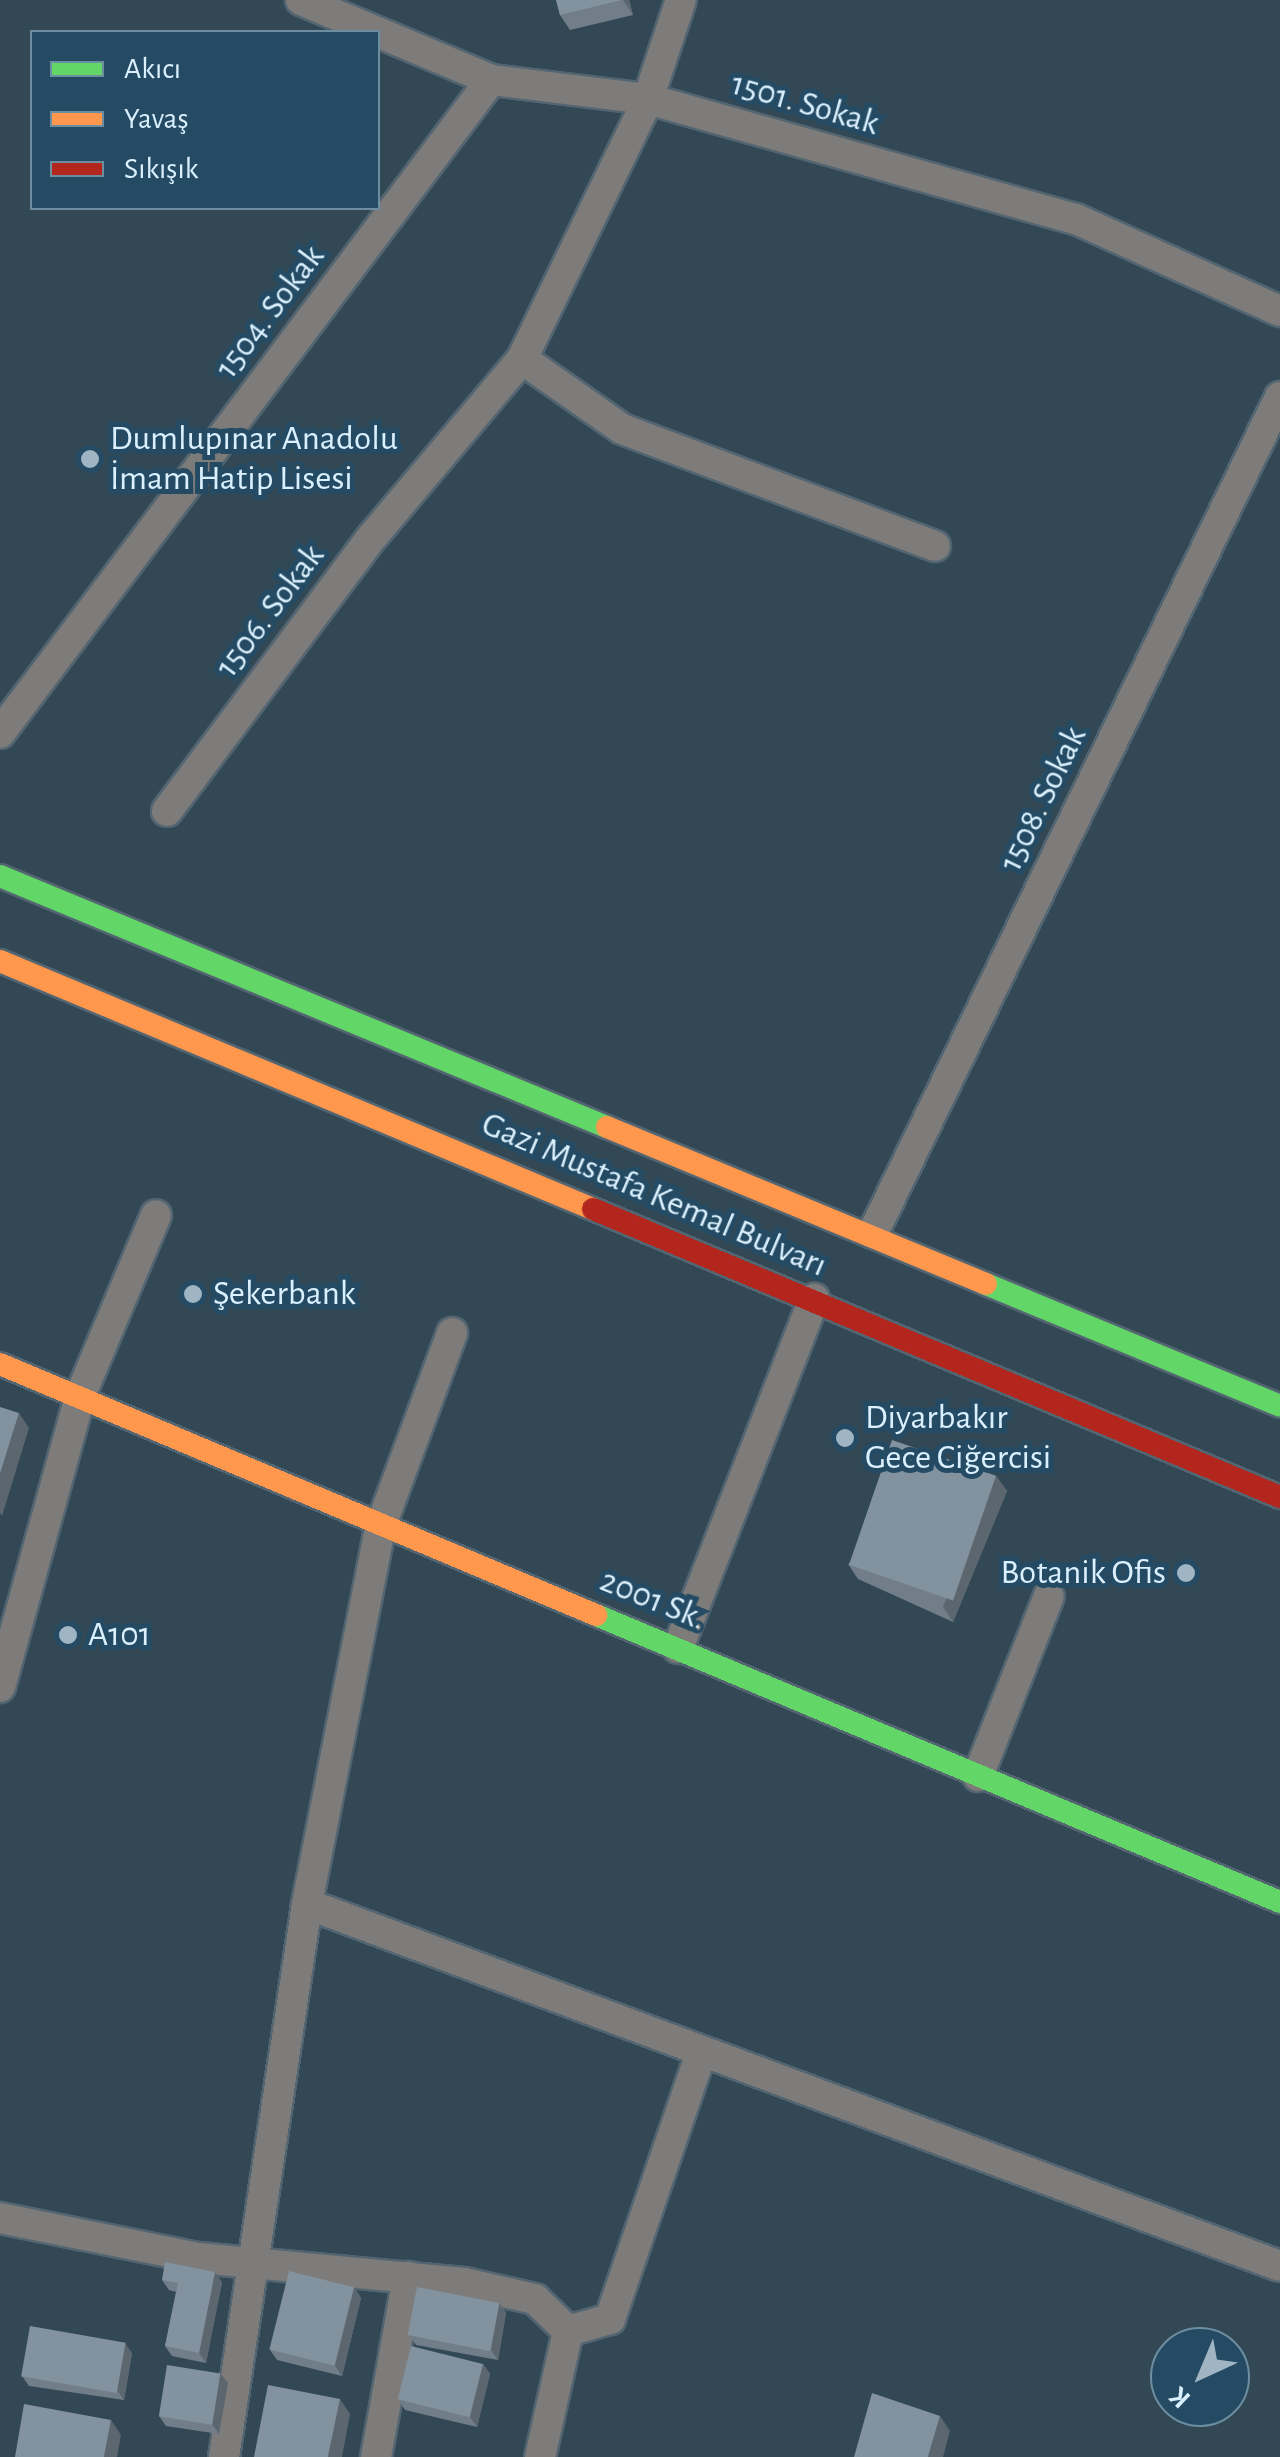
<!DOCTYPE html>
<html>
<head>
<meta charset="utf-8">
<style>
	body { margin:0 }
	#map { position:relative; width:1280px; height:2457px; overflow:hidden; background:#324855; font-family:"Alegreya Sans",sans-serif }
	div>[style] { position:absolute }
	.roads { filter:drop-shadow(2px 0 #536571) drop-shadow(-2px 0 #536571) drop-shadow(0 2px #536571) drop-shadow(0 -2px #536571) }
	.street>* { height:30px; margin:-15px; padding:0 15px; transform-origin:15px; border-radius:15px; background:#7e7c7a }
	.fast>* { height:22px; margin:-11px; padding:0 11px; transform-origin:11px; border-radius:11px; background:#63d668 }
	.slow>* { height:22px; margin:-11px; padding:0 11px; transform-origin:11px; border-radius:11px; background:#ff974d }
	.jam>* { height:22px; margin:-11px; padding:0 11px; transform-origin:11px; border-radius:11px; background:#b3261e }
	.wall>* { inset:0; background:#717e89 }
	.shaded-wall>* { inset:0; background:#5c666f }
	.building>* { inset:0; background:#83929f; transform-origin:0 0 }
	.dots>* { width:28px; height:28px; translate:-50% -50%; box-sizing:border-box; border:5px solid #244b63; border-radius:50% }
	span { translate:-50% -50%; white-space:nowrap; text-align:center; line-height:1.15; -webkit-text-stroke:10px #244b63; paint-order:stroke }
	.street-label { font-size:35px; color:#daf0fe }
	.poi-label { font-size:35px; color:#daf0fe }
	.left { translate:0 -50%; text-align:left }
	.right { translate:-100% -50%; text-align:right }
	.legend { position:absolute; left:30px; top:30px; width:350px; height:180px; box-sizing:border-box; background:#244b63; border:2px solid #6d8da1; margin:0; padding:12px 18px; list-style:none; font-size:30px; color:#daf0fe }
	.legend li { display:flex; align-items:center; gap:20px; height:50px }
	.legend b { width:50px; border:2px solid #6d8da1 }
	.north { position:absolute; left:1150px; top:2327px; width:100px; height:100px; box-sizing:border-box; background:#244b63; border:2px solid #6d8da1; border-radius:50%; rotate:224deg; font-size:28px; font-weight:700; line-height:40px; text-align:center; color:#daf0fe }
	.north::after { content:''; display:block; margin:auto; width:35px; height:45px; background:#9fb5c3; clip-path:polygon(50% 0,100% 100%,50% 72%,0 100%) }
</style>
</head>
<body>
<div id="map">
	<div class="roads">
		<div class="street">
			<div style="left:301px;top:0;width:206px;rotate:22.8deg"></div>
			<div style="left:491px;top:80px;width:158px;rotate:6.9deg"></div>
			<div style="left:648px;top:99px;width:445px;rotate:15.7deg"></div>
			<div style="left:1076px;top:219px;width:224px;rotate:24.3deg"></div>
			<div style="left:522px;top:359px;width:122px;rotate:35deg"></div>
			<div style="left:622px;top:429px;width:334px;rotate:20.5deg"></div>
			<div style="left:0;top:733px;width:817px;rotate:-53.06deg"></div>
			<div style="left:167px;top:811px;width:344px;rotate:-53.2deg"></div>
			<div style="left:373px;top:536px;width:231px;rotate:-49.9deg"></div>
			<div style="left:522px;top:359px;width:289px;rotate:-64.1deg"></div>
			<div style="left:648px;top:99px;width:104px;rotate:-71.6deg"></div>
			<div style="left:873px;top:1233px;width:930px;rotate:-64.04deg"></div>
			<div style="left:678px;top:1648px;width:375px;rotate:-68.7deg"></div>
			<div style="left:0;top:1687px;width:302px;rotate:-74.6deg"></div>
			<div style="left:80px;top:1396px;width:196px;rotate:-67.2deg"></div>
			<div style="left:978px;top:1776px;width:193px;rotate:-68.5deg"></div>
			<div style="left:307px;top:1904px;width:1038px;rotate:20.41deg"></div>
			<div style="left:0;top:2218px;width:203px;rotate:11.4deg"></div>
			<div style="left:199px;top:2258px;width:266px;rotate:5.4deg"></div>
			<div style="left:464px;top:2283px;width:73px;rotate:12.7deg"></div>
			<div style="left:535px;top:2299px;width:46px;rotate:44.1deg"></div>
			<div style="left:568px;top:2331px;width:129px;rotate:102.5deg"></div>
			<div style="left:568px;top:2331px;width:44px;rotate:-15.9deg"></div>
			<div style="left:610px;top:2319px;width:283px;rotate:-71.1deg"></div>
			<div style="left:224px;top:2457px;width:559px;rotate:-81.46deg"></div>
			<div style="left:307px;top:1904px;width:383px;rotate:-79deg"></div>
			<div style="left:380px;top:1528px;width:208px;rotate:-69.7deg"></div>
			<div style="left:376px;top:2457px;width:183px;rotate:-79.9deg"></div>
		</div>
		<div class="fast">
			<div style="left:0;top:876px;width:657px;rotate:22.47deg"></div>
			<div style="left:986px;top:1284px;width:318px;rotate:22.5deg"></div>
			<div style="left:596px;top:1615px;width:742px;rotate:22.76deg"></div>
		</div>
		<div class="slow">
			<div style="left:0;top:961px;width:643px;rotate:22.7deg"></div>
			<div style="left:607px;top:1127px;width:410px;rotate:22.5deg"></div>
			<div style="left:0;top:1364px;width:647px;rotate:22.84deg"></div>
		</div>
		<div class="jam">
			<div style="left:593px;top:1209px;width:745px;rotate:22.74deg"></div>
		</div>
	</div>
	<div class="wall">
		<div style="clip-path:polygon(556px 0,629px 0,633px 15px,570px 30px,560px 15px)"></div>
		<div style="clip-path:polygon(996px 1476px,1007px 1491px,953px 1622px,858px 1579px,848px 1564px)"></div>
		<div style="clip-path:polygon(162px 2280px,222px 2282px,206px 2363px,172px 2356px,165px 2346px,176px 2292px,169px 2290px)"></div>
		<div style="clip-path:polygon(354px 2287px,361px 2298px,342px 2376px,277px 2360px,270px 2350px)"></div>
		<div style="clip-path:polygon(499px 2303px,506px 2313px,498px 2360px,416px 2345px,409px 2335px)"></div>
		<div style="clip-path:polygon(132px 2353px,124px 2400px,29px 2386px,22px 2376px)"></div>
		<div style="clip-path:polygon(483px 2364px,490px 2374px,477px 2427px,405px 2410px,398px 2399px)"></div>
		<div style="clip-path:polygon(228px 2383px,219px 2434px,166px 2426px,159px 2416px)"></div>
	</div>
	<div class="shaded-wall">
		<div style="clip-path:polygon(623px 0,629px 0,633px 15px)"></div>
		<div style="clip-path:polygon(19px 1413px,29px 1428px,2px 1516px,0 1513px,0 1474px)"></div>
		<div style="clip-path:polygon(996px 1476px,1007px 1491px,953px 1622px,943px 1607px)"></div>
		<div style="clip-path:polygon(215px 2272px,222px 2282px,206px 2363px,199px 2353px)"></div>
		<div style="clip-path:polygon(354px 2287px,361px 2298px,342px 2376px,335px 2366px)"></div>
		<div style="clip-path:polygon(499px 2303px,506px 2313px,498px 2360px,491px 2350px)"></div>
		<div style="clip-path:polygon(125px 2343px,132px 2353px,124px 2400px,117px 2390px)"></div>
		<div style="clip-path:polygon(483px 2364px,490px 2374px,477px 2427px,470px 2417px)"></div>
		<div style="clip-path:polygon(220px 2373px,228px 2383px,219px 2434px,212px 2424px)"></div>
		<div style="clip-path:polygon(340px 2399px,350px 2414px,342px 2457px,328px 2457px)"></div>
		<div style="clip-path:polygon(940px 2416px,950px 2431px,943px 2457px,928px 2457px)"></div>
		<div style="clip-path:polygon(111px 2420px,121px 2435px,117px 2457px,104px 2457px)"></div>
	</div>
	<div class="building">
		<div style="clip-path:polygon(556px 0,622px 0,560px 15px)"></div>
		<div style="clip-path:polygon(0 1407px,19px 1413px,0 1474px)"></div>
		<div style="left:892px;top:1440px;width:110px;height:132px;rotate:19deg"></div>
		<div style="clip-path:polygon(165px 2262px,215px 2272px,199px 2353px,165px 2346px,178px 2283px,162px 2280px)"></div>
		<div style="left:289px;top:2271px;width:67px;height:81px;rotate:14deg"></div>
		<div style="left:417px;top:2287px;width:84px;height:49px;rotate:11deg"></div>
		<div style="left:30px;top:2326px;width:97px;height:51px;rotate:10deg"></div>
		<div style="left:411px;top:2346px;width:74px;height:55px;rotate:14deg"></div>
		<div style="left:167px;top:2365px;width:54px;height:52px;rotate:9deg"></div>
		<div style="clip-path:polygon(268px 2385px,340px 2399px,328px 2457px,254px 2457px)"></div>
		<div style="clip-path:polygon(872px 2393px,940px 2416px,928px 2457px,854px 2457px)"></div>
		<div style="clip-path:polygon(24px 2404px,111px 2420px,104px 2457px,15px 2457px)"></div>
	</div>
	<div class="dots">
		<div style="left:90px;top:459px;background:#9fb5c3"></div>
		<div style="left:193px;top:1294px;background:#9fb5c3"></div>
		<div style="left:845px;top:1438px;background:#9fb5c3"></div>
		<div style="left:1186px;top:1573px;background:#9fb5c3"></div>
		<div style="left:68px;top:1635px;background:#9fb5c3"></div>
	</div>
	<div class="street-label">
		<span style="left:805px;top:104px;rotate:16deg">1501. Sokak</span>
		<span style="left:270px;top:312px;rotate:-53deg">1504. Sokak</span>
		<span style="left:270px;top:611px;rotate:-53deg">1506. Sokak</span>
		<span style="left:1043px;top:799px;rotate:-64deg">1508. Sokak</span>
		<span style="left:654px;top:1195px;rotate:23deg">Gazi Mustafa Kemal Bulvarı</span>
		<span style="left:653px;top:1600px;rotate:22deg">2001 Sk.</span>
	</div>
	<div class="poi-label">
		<span class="left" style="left:110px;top:459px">Dumlupınar Anadolu<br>İmam Hatip Lisesi</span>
		<span class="left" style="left:213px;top:1294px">Şekerbank</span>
		<span class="left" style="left:865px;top:1438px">Diyarbakır<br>Gece Ciğercisi</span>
		<span class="right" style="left:1166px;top:1573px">Botanik Ofis</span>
		<span class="left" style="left:88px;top:1635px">A101</span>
	</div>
	<ul class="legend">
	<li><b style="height:12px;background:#63d668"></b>Akıcı</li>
	<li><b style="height:12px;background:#ff974d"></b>Yavaş</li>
	<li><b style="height:12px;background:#b3261e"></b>Sıkışık</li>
	</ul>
	<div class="north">K</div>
</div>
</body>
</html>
